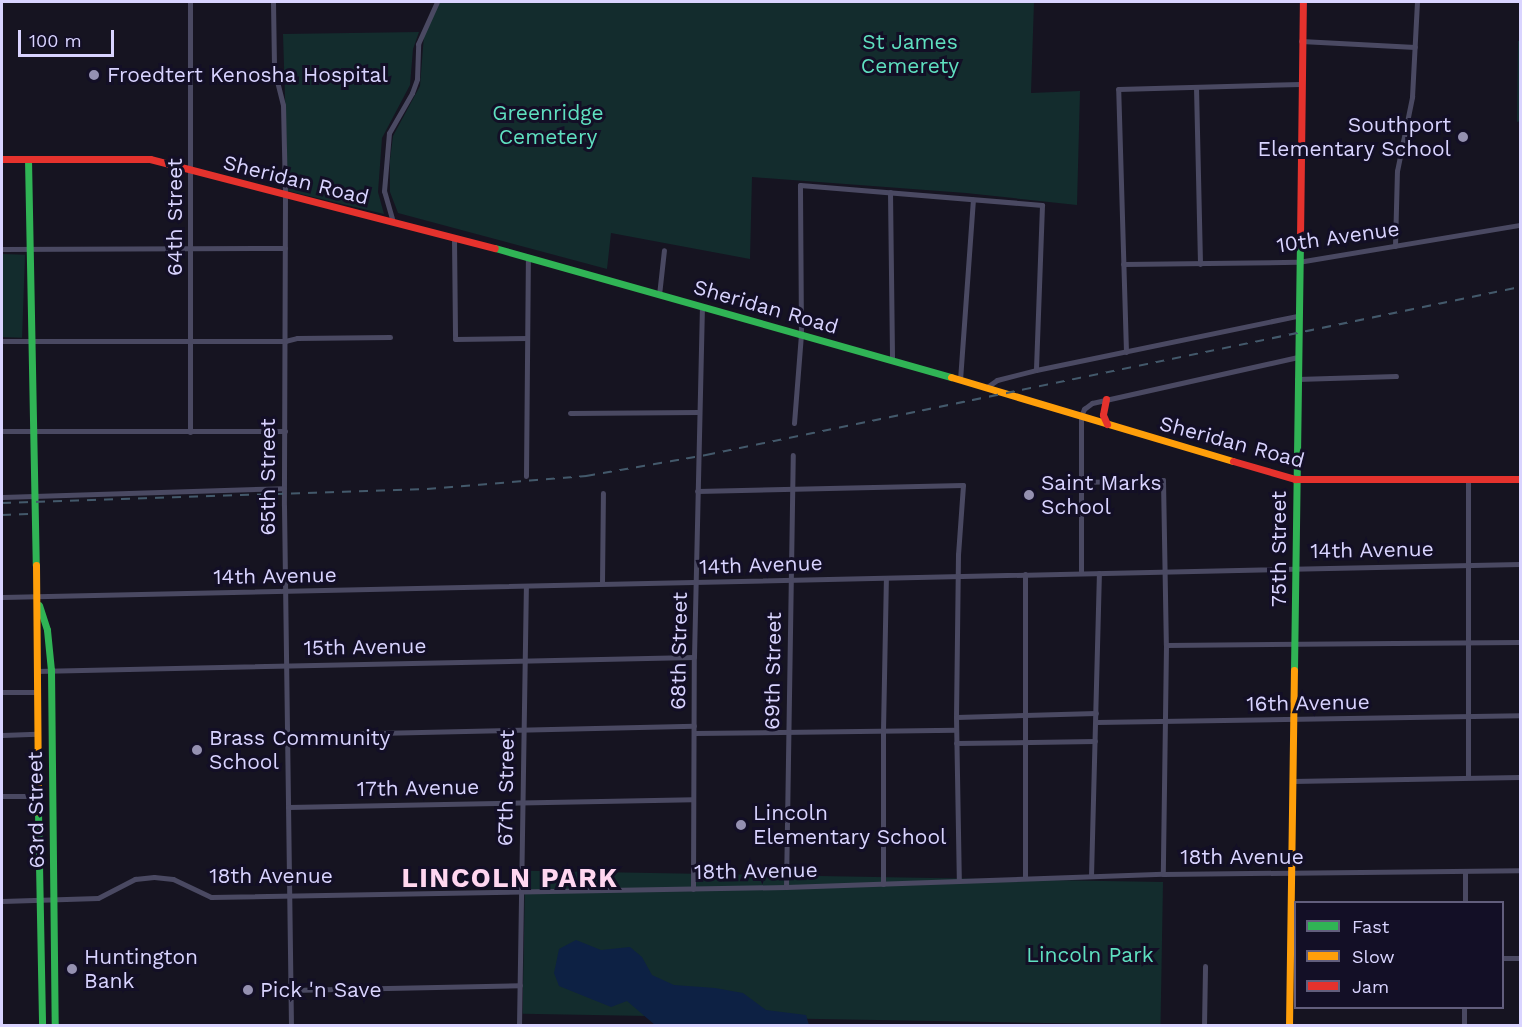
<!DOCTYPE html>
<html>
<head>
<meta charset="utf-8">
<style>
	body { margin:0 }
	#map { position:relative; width:1522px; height:1027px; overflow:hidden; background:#161421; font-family:"Work Sans",sans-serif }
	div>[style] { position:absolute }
	.green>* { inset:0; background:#132c2d; transform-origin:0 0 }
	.water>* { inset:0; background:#0d2144 }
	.street>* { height:5px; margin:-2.5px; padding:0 2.5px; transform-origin:2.5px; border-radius:2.5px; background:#4a4962 }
	.fast>* { height:7px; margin:-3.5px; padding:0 3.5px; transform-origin:3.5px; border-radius:3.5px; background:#30b455 }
	.slow>* { height:7px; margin:-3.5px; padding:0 3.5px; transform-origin:3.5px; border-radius:3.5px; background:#ff9f0a }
	.jam>* { height:7px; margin:-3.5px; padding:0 3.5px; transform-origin:3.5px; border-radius:3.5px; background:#e5322d }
	.rail>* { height:2px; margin-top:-1px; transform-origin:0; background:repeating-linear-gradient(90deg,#43596b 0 9px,transparent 0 17px) }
	.dots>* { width:16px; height:16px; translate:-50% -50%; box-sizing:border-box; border:3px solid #130f26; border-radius:50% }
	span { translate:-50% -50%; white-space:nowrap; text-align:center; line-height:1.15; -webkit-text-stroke:6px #130f26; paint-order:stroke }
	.park-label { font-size:21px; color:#5fe0c0 }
	.poi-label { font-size:21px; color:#d9d4ff }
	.left { translate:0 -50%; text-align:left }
	.right { translate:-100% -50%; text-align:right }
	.street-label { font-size:21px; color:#d9d4ff }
	.district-label { font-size:27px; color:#ffd6f0; font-weight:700; letter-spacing:1.5px }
	.frame { position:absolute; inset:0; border:3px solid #d9d4ff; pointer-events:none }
	.legend { position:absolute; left:1294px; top:901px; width:210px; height:108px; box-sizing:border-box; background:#130f26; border:2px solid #625e7d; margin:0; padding:8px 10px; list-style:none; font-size:18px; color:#d9d4ff }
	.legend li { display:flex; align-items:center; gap:12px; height:30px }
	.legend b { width:30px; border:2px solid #625e7d }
	.scale { position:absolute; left:18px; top:30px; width:96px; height:27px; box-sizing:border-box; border:3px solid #d9d4ff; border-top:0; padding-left:8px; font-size:18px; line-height:21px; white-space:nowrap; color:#d9d4ff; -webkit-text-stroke:4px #130f26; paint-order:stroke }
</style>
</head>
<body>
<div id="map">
	<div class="green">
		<div style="clip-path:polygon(440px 2px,1034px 2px,1031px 93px,1080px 91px,1077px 205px,966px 193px,752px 177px,750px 259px,611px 233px,607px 269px,398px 213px,390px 192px,390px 160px,393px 136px,420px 86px,424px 35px)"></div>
		<div style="clip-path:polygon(419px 32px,413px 49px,410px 85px,382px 138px,378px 192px,384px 214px,288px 191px,283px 34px)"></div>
		<div style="clip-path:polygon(1518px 41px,1520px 41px,1520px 121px,1517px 122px)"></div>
		<div style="left:2px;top:254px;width:23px;height:83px;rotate:2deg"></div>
		<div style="left:1163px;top:882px;width:143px;height:638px;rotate:91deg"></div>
	</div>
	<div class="water">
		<div style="clip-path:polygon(576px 940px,601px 950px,630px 947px,642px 957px,652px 975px,674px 985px,715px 988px,743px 993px,766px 1010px,806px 1015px,809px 1025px,655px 1025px,627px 1001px,611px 1007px,559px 986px,554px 973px,559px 949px)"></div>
	</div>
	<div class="street">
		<div style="left:190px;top:2px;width:430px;rotate:90deg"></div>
		<div style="left:273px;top:2px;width:67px;rotate:89.1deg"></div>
		<div style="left:274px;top:69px;width:37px;rotate:76deg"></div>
		<div style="left:283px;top:105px;width:89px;rotate:88.7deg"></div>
		<div style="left:285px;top:194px;width:312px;rotate:90.2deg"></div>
		<div style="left:284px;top:506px;width:520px;rotate:89.23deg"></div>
		<div style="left:1301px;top:41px;width:114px;rotate:3deg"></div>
		<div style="left:1196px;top:87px;width:177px;rotate:88.7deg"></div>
		<div style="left:890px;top:192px;width:168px;rotate:89.3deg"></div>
		<div style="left:393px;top:222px;width:32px;rotate:-106deg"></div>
		<div style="left:384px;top:191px;width:58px;rotate:-85.1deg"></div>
		<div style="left:389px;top:133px;width:46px;rotate:-60.1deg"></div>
		<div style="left:412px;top:93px;width:15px;rotate:-70deg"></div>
		<div style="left:417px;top:79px;width:35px;rotate:-88deg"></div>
		<div style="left:418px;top:44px;width:46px;rotate:-65.7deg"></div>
		<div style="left:454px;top:238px;width:101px;rotate:89.4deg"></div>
		<div style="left:455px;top:339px;width:72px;rotate:-0.8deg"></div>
		<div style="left:1395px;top:246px;width:75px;rotate:-88.5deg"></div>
		<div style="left:1397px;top:171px;width:76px;rotate:-78.5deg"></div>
		<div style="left:1412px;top:97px;width:95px;rotate:-87deg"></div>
		<div style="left:2px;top:249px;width:283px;rotate:-0.2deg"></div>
		<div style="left:1123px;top:264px;width:175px;rotate:-0.7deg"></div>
		<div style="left:1298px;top:262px;width:225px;rotate:-9.5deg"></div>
		<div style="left:659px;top:295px;width:45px;rotate:-83.7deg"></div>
		<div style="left:2px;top:341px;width:283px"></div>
		<div style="left:285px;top:341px;width:12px;rotate:-14deg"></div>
		<div style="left:297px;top:338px;width:93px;rotate:-0.6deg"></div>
		<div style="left:1126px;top:352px;width:263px;rotate:-91.7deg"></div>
		<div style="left:1118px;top:89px;width:182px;rotate:-1.6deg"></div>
		<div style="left:1297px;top:379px;width:99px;rotate:-1.7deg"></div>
		<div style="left:960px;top:380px;width:181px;rotate:-85.9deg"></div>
		<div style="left:987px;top:387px;width:12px;rotate:-35deg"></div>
		<div style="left:997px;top:380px;width:40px;rotate:-14.4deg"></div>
		<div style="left:1036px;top:370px;width:267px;rotate:-11.7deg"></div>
		<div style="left:570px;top:413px;width:129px;rotate:-0.4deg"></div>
		<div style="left:794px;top:423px;width:89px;rotate:-85.5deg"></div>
		<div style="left:801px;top:334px;width:149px;rotate:-90.4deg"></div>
		<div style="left:800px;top:185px;width:243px;rotate:4.7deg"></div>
		<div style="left:1042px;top:205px;width:165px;rotate:92.1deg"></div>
		<div style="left:2px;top:431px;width:283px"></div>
		<div style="left:526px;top:476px;width:219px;rotate:-89.5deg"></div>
		<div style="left:1468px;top:480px;width:297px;rotate:90deg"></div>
		<div style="left:1081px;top:482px;width:82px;rotate:-1.4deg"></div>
		<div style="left:1163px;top:480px;width:165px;rotate:89deg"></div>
		<div style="left:1166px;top:645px;width:229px;rotate:90.8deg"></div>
		<div style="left:697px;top:491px;width:266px;rotate:-1.3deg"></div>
		<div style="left:963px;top:485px;width:69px;rotate:94.1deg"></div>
		<div style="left:958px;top:554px;width:163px;rotate:90.7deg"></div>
		<div style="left:956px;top:717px;width:164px;rotate:89deg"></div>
		<div style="left:2px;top:497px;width:282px;rotate:-1.8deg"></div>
		<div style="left:1081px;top:573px;width:157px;rotate:-90deg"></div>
		<div style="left:1081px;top:416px;width:8px;rotate:-67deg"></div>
		<div style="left:1084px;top:409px;width:10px;rotate:-37deg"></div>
		<div style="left:1092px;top:403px;width:211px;rotate:-12.6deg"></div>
		<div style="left:602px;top:583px;width:90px;rotate:-89.4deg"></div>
		<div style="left:2px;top:597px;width:1518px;rotate:-1.25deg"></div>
		<div style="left:1166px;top:645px;width:354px;rotate:-0.5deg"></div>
		<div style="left:36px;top:671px;width:658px;rotate:-1.22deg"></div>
		<div style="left:2px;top:692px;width:34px"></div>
		<div style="left:956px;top:717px;width:140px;rotate:-1.6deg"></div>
		<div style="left:1096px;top:722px;width:424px;rotate:-0.9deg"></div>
		<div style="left:694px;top:733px;width:262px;rotate:-0.7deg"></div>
		<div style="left:2px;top:735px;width:35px;rotate:-2deg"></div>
		<div style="left:288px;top:735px;width:406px;rotate:-1.3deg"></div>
		<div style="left:956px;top:743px;width:139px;rotate:-0.8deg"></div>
		<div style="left:1292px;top:781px;width:228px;rotate:-1deg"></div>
		<div style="left:2px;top:796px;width:35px"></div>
		<div style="left:288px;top:807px;width:405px;rotate:-1.1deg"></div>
		<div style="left:1091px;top:876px;width:303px;rotate:-88.5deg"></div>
		<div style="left:1025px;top:877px;width:303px;rotate:-90deg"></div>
		<div style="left:883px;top:884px;width:154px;rotate:-90deg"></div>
		<div style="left:883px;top:730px;width:152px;rotate:-88.9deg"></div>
		<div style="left:786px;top:887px;width:432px;rotate:-89.1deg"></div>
		<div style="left:693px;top:889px;width:232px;rotate:-89.8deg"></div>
		<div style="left:694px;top:657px;width:351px;rotate:-88.7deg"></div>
		<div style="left:2px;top:901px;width:96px;rotate:-1.8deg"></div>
		<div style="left:98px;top:898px;width:42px;rotate:-27.2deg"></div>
		<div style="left:135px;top:879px;width:19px;rotate:-6deg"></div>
		<div style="left:154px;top:877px;width:19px;rotate:6deg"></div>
		<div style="left:173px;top:879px;width:42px;rotate:25.3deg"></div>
		<div style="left:211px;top:897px;width:575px;rotate:-1deg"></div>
		<div style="left:786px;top:887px;width:377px;rotate:-2deg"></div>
		<div style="left:1163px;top:874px;width:357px;rotate:-0.6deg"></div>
		<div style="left:1465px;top:902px;width:31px;rotate:-90deg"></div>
		<div style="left:1502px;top:958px;width:18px"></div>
		<div style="left:290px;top:990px;width:230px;rotate:-1.2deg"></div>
		<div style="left:519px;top:1026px;width:439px;rotate:-89.1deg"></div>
		<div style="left:1204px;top:1026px;width:60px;rotate:-89deg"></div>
		<div style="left:1464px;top:1026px;width:18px;rotate:-90deg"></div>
	</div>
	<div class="fast">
		<div style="left:28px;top:159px;width:406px;rotate:88.9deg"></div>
		<div style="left:495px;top:248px;width:474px;rotate:15.8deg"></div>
		<div style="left:39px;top:605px;width:26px;rotate:72deg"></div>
		<div style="left:47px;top:630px;width:40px;rotate:84.3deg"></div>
		<div style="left:51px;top:670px;width:356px;rotate:89.4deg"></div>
		<div style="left:1294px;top:670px;width:431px;rotate:-89.2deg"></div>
		<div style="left:38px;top:812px;width:214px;rotate:88.9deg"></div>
	</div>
	<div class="slow">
		<div style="left:951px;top:377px;width:294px;rotate:16.6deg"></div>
		<div style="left:36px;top:565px;width:247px;rotate:89.5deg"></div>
		<div style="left:1289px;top:1026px;width:356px;rotate:-89.2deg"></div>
	</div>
	<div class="jam">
		<div style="left:2px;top:159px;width:148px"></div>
		<div style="left:150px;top:159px;width:356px;rotate:14.5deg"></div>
		<div style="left:1300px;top:239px;width:237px;rotate:-89.3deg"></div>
		<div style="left:1106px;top:399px;width:16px;rotate:101deg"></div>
		<div style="left:1103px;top:415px;width:10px;rotate:66deg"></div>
		<div style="left:1233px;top:461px;width:65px;rotate:16.2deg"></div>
		<div style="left:1295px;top:479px;width:225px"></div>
	</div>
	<div class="rail">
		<div style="left:2px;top:503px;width:425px;rotate:-1.9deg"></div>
		<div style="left:427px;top:489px;width:160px;rotate:-4.7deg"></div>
		<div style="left:586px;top:476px;width:122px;rotate:-9.9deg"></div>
		<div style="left:706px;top:455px;width:831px;rotate:-11.66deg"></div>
		<div style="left:2px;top:515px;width:26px;rotate:-2deg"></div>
	</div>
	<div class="dots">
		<div style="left:94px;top:75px;background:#9591b1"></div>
		<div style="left:1463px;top:137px;background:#9591b1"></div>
		<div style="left:1029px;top:495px;background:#9591b1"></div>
		<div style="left:197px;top:750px;background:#9591b1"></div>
		<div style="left:741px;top:825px;background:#9591b1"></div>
		<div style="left:72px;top:969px;background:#9591b1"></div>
		<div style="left:248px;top:990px;background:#9591b1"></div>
	</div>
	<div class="park-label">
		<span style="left:910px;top:54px">St James<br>Cemerety</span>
		<span style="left:548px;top:125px">Greenridge<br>Cemetery</span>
		<span style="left:1090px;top:955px">Lincoln Park</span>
	</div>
	<div class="poi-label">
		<span class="left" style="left:107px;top:75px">Froedtert Kenosha Hospital</span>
		<span class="right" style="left:1451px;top:137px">Southport<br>Elementary School</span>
		<span class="left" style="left:1041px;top:495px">Saint Marks<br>School</span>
		<span class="left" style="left:209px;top:750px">Brass Community<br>School</span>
		<span class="left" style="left:753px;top:825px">Lincoln<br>Elementary School</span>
		<span class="left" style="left:84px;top:969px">Huntington<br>Bank</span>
		<span class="left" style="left:260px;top:990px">Pick 'n Save</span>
	</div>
	<div class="street-label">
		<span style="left:296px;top:180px;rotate:14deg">Sheridan Road</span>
		<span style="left:175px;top:217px;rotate:-90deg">64th Street</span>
		<span style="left:1338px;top:237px;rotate:-8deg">10th Avenue</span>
		<span style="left:766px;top:307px;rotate:16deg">Sheridan Road</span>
		<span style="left:1232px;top:442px;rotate:15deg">Sheridan Road</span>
		<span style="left:268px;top:477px;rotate:-90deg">65th Street</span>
		<span style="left:1279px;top:549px;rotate:-90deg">75th Street</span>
		<span style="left:1372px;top:550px;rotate:-1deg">14th Avenue</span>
		<span style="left:761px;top:565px;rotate:-2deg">14th Avenue</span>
		<span style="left:275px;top:576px;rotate:-1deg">14th Avenue</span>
		<span style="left:365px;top:647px;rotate:-1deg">15th Avenue</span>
		<span style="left:679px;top:651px;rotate:-89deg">68th Street</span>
		<span style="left:773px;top:671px;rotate:-89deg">69th Street</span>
		<span style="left:1308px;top:703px;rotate:-1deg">16th Avenue</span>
		<span style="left:418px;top:788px;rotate:-1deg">17th Avenue</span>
		<span style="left:506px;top:788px;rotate:-89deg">67th Street</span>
		<span style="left:36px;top:810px;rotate:-91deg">63rd Street</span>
		<span style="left:1242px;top:857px">18th Avenue</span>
		<span style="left:756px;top:871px;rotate:-1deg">18th Avenue</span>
		<span style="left:271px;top:876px">18th Avenue</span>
	</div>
	<div class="district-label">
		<span style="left:510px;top:879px">LINCOLN PARK</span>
	</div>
	<div class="frame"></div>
	<ul class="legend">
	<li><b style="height:8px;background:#30b455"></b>Fast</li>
	<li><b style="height:8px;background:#ff9f0a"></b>Slow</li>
	<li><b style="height:8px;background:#e5322d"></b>Jam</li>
	</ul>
	<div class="scale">100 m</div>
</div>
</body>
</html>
